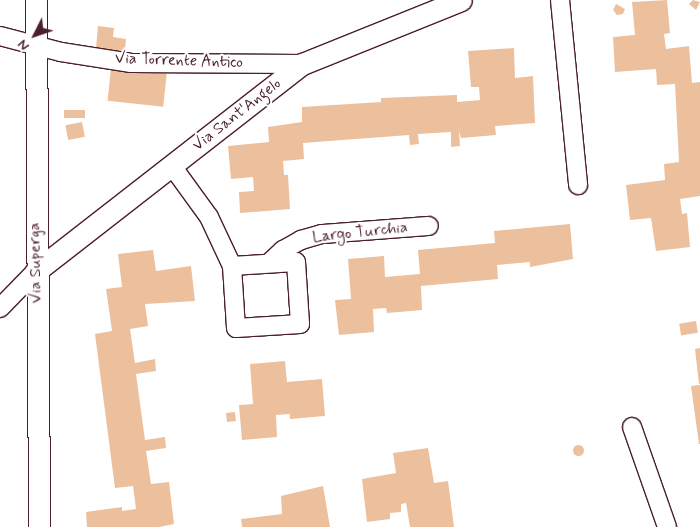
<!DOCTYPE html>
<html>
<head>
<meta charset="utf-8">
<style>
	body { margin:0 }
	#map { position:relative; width:700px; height:527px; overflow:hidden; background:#fff; font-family:Mynerve,sans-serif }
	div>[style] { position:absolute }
	.building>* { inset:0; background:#edc09d; transform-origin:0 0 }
	.round { border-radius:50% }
	.roads { filter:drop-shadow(1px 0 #4a1f2b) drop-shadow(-1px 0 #4a1f2b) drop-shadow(0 1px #4a1f2b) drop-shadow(0 -1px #4a1f2b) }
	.minor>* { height:18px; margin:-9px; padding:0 9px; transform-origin:9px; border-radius:9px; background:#fff }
	.tertiary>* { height:21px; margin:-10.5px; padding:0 10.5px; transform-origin:10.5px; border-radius:10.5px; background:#fff }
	span { translate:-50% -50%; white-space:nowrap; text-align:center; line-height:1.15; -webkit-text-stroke:4px #fff; paint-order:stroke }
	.street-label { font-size:16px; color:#4a1f2b }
	.north { position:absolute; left:10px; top:10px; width:50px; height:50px; -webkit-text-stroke:4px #fff; paint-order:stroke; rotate:229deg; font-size:14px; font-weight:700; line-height:20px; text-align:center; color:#4a1f2b }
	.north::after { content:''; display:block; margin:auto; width:18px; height:22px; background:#4a1f2b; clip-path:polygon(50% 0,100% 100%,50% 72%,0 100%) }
</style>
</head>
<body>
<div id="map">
	<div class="building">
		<div style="clip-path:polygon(667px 0,670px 33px,664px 34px,666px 49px,689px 46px,692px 83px,700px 82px,700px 196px,680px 199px,682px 214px,687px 213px,690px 247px,656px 251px,651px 218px,630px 220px,626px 185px,665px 180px,664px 164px,679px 162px,675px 84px,657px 85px,656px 69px,615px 72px,613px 37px,635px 35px,632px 2px)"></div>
		<div style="clip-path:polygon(693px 0,700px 2px,696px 10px,689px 4px)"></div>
		<div style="clip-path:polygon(616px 4px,625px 9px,623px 14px,617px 15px,613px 10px)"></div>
		<div style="clip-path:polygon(98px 26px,114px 28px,113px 37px,126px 39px,125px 51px,96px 48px)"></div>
		<div style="clip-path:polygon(514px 48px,515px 78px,533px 76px,535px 123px,495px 126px,496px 135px,461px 138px,459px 131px,460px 146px,451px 147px,451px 132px,418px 134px,419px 144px,410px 145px,409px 135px,303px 143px,304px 159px,283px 161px,284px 175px,288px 175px,290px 209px,240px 213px,239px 192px,254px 191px,253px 177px,231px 179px,228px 146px,269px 142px,268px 127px,302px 122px,302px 107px,381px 102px,381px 98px,457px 95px,457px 102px,480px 100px,479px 87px,471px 87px,468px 51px)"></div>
		<div style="left:111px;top:68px;width:56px;height:33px;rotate:6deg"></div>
		<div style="left:85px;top:110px;width:8px;height:21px;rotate:90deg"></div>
		<div style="left:82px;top:122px;width:15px;height:17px;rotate:79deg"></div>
		<div style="clip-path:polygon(570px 224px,573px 259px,530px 267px,530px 262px,497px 265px,498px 279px,421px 286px,422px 310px,387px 313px,386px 308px,373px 309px,374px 332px,339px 335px,335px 300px,351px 299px,348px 259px,384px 256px,385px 277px,420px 274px,418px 250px,495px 243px,494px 231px)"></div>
		<div style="clip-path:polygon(153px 250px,156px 271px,191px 266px,195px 301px,145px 304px,148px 326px,130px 329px,135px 363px,155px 359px,156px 371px,136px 374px,145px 440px,165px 437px,166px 448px,146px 451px,151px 484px,169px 482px,174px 524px,159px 527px,87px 527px,86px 512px,122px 507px,122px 511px,136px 509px,133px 486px,115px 488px,95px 334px,112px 331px,106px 289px,122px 287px,118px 254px)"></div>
		<div style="left:696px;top:321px;width:12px;height:17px;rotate:81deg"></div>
		<div style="clip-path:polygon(700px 348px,700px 384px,699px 384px,695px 349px)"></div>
		<div style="clip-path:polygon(285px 361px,287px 382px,322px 379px,325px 416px,290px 419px,290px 414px,276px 415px,277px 437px,242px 440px,239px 405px,253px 404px,250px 364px)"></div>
		<div style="clip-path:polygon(700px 385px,700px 444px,699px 444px,691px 386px)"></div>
		<div style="left:235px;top:412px;width:9px;height:9px;rotate:84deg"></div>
		<div class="round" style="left:572.5px;top:444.5px;width:11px;height:11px"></div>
		<div style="clip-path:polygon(428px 448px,434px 483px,448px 481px,454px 527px,410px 527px,406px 503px,401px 504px,401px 512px,390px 513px,390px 519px,367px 522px,362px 479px,396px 473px,393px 453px)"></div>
		<div style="clip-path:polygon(323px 486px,330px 527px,242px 527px,241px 519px,282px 514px,281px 496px)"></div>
	</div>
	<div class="roads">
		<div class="minor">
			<div style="left:560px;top:0;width:186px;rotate:84.4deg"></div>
			<div style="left:0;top:36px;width:63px;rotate:14.7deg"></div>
			<div style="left:61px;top:52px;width:71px;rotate:8.9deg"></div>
			<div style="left:131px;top:63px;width:171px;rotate:0.3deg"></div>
			<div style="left:172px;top:166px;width:63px;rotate:54deg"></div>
			<div style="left:209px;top:217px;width:54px;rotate:64.9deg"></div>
			<div style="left:296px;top:262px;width:62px;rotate:86.3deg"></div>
			<div style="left:300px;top:324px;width:64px;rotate:176.4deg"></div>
			<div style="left:236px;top:328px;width:62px;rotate:-93.7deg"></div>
			<div style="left:232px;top:266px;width:64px;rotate:-3.6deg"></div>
			<div style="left:269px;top:263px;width:19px;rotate:-43deg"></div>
			<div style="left:283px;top:250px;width:21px;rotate:-29deg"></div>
			<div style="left:301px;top:240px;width:22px;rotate:-16deg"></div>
			<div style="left:322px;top:234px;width:107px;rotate:-4.3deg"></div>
			<div style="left:0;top:308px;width:52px;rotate:-45.8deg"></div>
			<div style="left:632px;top:427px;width:106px;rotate:70.7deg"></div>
		</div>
		<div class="tertiary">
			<div style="left:36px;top:0;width:527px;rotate:89.67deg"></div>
			<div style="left:36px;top:271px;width:337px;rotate:-37.9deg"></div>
			<div style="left:302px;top:64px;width:171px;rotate:-21.9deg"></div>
		</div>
	</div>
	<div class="street-label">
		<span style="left:179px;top:61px;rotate:2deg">Via Torrente Antico</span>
		<span style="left:237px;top:115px;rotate:-38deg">Via Sant'Angelo</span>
		<span style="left:360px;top:233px;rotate:-6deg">Largo Turchia</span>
		<span style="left:36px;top:263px;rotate:-91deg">Via Superga</span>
	</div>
	<div class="north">N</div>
</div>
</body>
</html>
